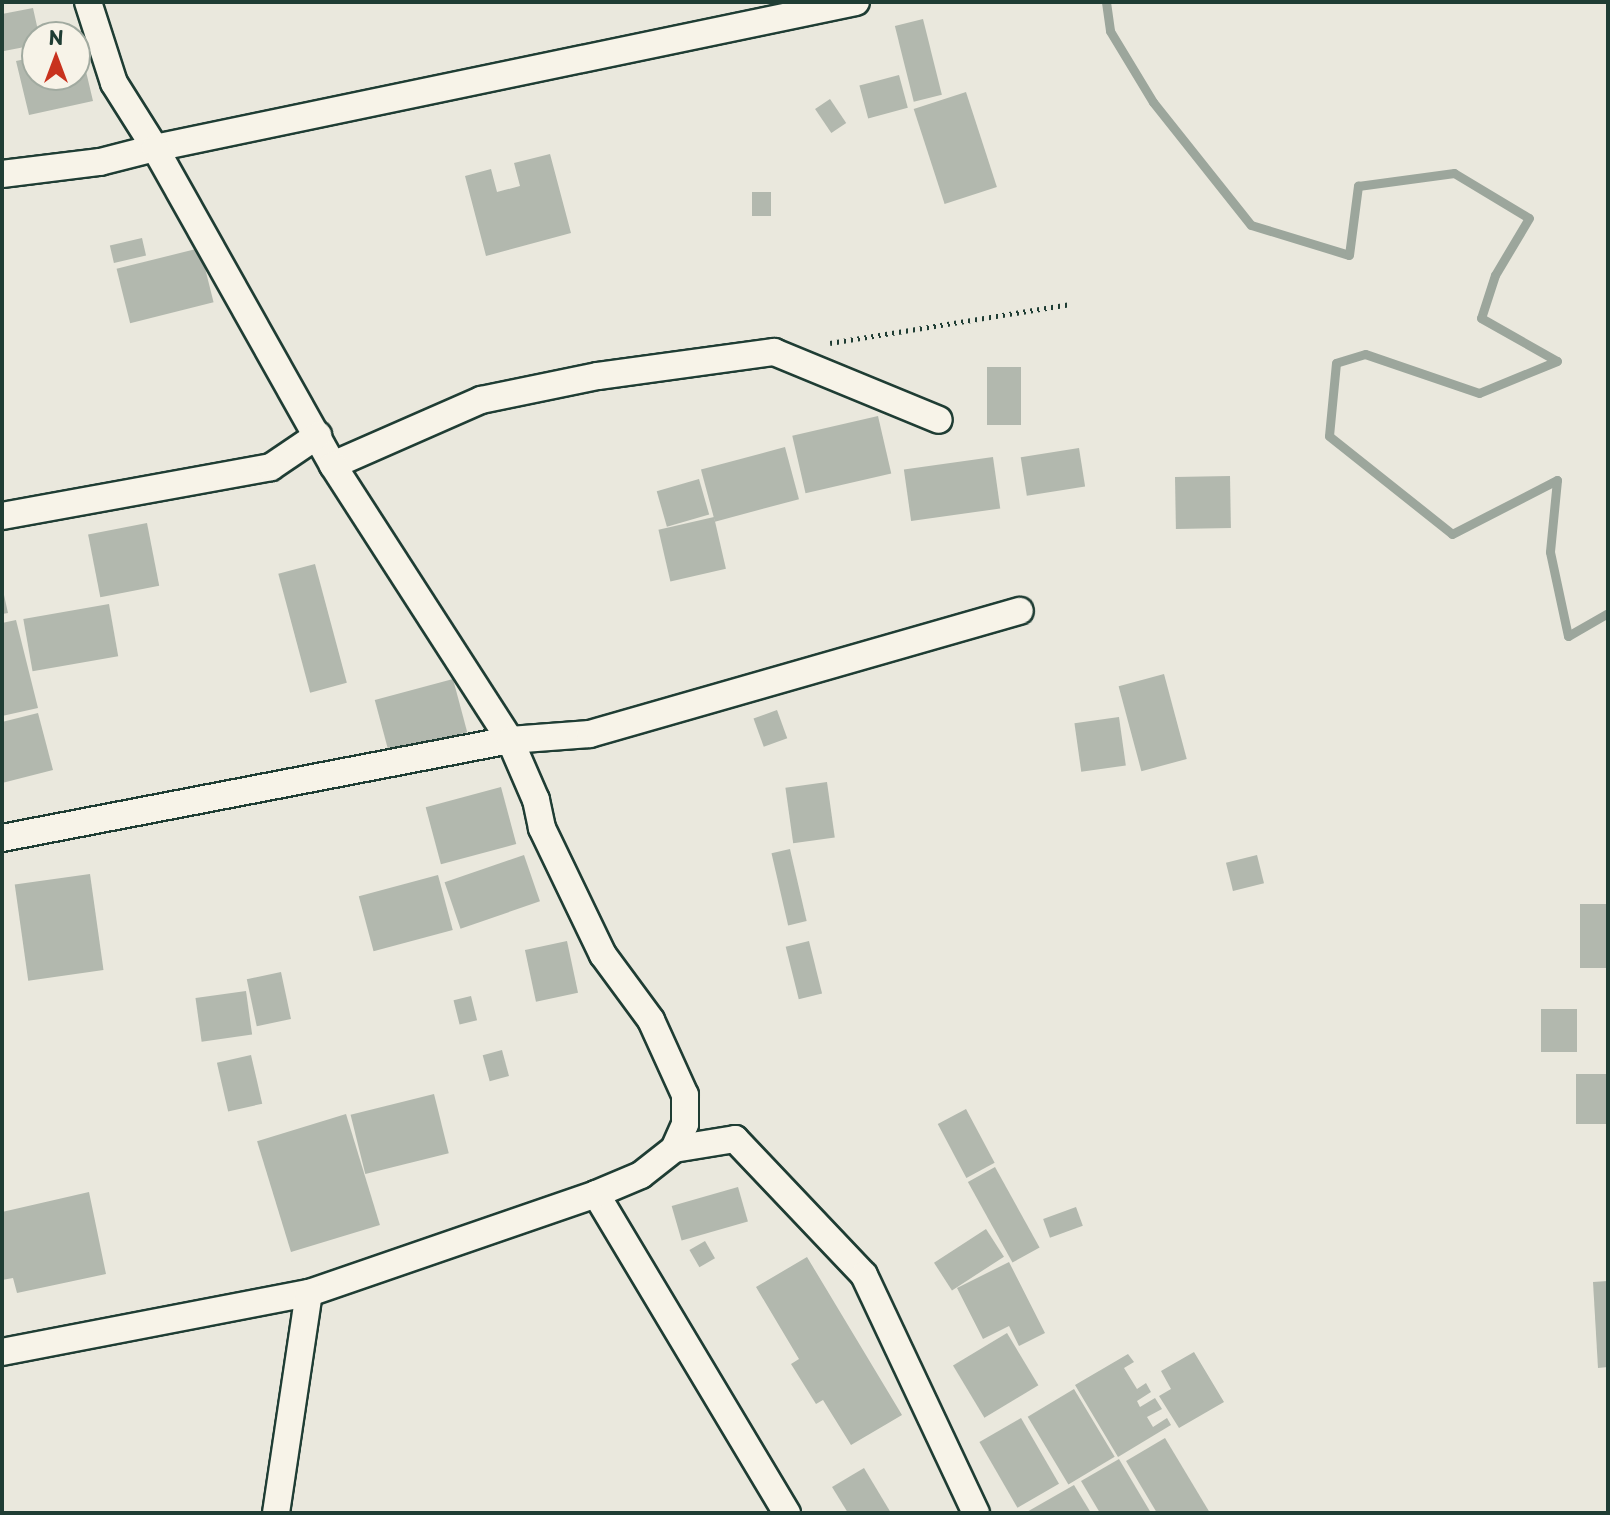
<!DOCTYPE html>
<html>
<head>
<meta charset="utf-8">
<style>
	body { margin:0 }
	#map { position:relative; width:1610px; height:1515px; overflow:hidden; background:#eae8dd; font-family:"Playpen Sans",sans-serif }
	div>[style] { position:absolute }
	.stream>* { height:9px; margin:-4.5px; padding:0 4.5px; transform-origin:4.5px; border-radius:4.5px; background:#9ca69c }
	.building>* { inset:0; background:#b2b8ae; transform-origin:0 0 }
	.path>* { height:4.5px; margin-top:-2.25px; transform-origin:0; background:repeating-linear-gradient(90deg,#1f3d34 0 2px,transparent 0 7px) }
	.roads { filter:drop-shadow(2px 0 #1f3d34) drop-shadow(-2px 0 #1f3d34) drop-shadow(0 2px #1f3d34) drop-shadow(0 -2px #1f3d34) }
	.minor>* { height:26px; margin:-13px; padding:0 13px; transform-origin:13px; border-radius:13px; background:#f7f3e8 }
	span { translate:-50% -50%; white-space:nowrap; text-align:center; line-height:1.15; -webkit-text-stroke:5px #f7f3e8; paint-order:stroke }
	.frame { position:absolute; inset:0; border:4px solid #1f3d34; pointer-events:none }
	.north { position:absolute; left:21px; top:21px; width:70px; height:70px; box-sizing:border-box; background:#f7f3e8; border:2px solid #a1aaa0; border-radius:50%; rotate:0deg; font-size:19px; font-weight:700; line-height:28px; text-align:center; color:#1f3d34 }
	.north::after { content:''; display:block; margin:auto; width:24px; height:32px; background:#c8321e; clip-path:polygon(50% 0,100% 100%,50% 72%,0 100%) }
</style>
</head>
<body>
<div id="map">
	<div class="stream">
		<div style="left:1106px;top:2px;width:29px;rotate:82deg"></div>
		<div style="left:1110px;top:31px;width:83px;rotate:58.8deg"></div>
		<div style="left:1153px;top:102px;width:157px;rotate:51.5deg"></div>
		<div style="left:1251px;top:225px;width:102px;rotate:17deg"></div>
		<div style="left:1349px;top:255px;width:70px;rotate:-82.6deg"></div>
		<div style="left:1358px;top:186px;width:97px;rotate:-7.7deg"></div>
		<div style="left:1454px;top:173px;width:87px;rotate:31deg"></div>
		<div style="left:1529px;top:218px;width:66px;rotate:120.8deg"></div>
		<div style="left:1495px;top:275px;width:45px;rotate:108deg"></div>
		<div style="left:1481px;top:318px;width:87px;rotate:29.5deg"></div>
		<div style="left:1557px;top:361px;width:84px;rotate:157.7deg"></div>
		<div style="left:1479px;top:393px;width:120px;rotate:-161.1deg"></div>
		<div style="left:1365px;top:354px;width:30px;rotate:163deg"></div>
		<div style="left:1336px;top:363px;width:73px;rotate:95.5deg"></div>
		<div style="left:1329px;top:436px;width:157px;rotate:38.5deg"></div>
		<div style="left:1452px;top:534px;width:118px;rotate:-27.2deg"></div>
		<div style="left:1557px;top:480px;width:72px;rotate:95.6deg"></div>
		<div style="left:1550px;top:552px;width:86px;rotate:77.9deg"></div>
		<div style="left:1568px;top:636px;width:46px;rotate:-29.9deg"></div>
	</div>
	<div class="building">
		<div style="clip-path:polygon(33px 8px,39px 35px,35px 35px,35px 45px,4px 51px,2px 14px)"></div>
		<div style="left:923px;top:19px;width:78px;height:29px;rotate:76deg"></div>
		<div style="clip-path:polygon(80px 46px,93px 101px,29px 115px,16px 61px,35px 57px,35px 77px,77px 77px,77px 47px)"></div>
		<div style="left:899px;top:75px;width:34px;height:41px;rotate:75deg"></div>
		<div style="left:966px;top:92px;width:100px;height:55px;rotate:72deg"></div>
		<div style="left:830px;top:99px;width:29px;height:18px;rotate:56deg"></div>
		<div style="clip-path:polygon(550px 154px,571px 233px,486px 256px,465px 176px,491px 169px,497px 192px,520px 186px,514px 163px)"></div>
		<div style="left:752px;top:192px;width:19px;height:24px"></div>
		<div style="left:142px;top:238px;width:18px;height:33px;rotate:77deg"></div>
		<div style="left:200px;top:248px;width:56px;height:86px;rotate:76deg"></div>
		<div style="left:987px;top:367px;width:34px;height:58px"></div>
		<div style="left:878px;top:416px;width:59px;height:88px;rotate:77deg"></div>
		<div style="left:785px;top:447px;width:54px;height:87px;rotate:75deg"></div>
		<div style="left:1079px;top:448px;width:39px;height:59px;rotate:81deg"></div>
		<div style="left:993px;top:457px;width:52px;height:90px;rotate:82deg"></div>
		<div style="left:1230px;top:476px;width:52px;height:55px;rotate:89deg"></div>
		<div style="left:699px;top:479px;width:37px;height:44px;rotate:74deg"></div>
		<div style="left:714px;top:517px;width:53px;height:57px;rotate:77deg"></div>
		<div style="left:147px;top:523px;width:64px;height:60px;rotate:79deg"></div>
		<div style="left:315px;top:564px;width:123px;height:38px;rotate:75deg"></div>
		<div style="clip-path:polygon(2px 586px,8px 613px,2px 614px)"></div>
		<div style="left:109px;top:604px;width:53px;height:87px;rotate:80deg"></div>
		<div style="clip-path:polygon(16px 620px,38px 708px,2px 716px,2px 623px)"></div>
		<div style="left:1164px;top:674px;width:88px;height:47px;rotate:75deg"></div>
		<div style="left:453px;top:679px;width:55px;height:81px;rotate:75deg"></div>
		<div style="left:777px;top:710px;width:30px;height:25px;rotate:70deg"></div>
		<div style="clip-path:polygon(38px 713px,53px 770px,2px 783px,2px 722px)"></div>
		<div style="left:1119px;top:717px;width:49px;height:45px;rotate:82deg"></div>
		<div style="left:827px;top:782px;width:56px;height:42px;rotate:82deg"></div>
		<div style="left:501px;top:787px;width:59px;height:78px;rotate:75deg"></div>
		<div style="left:790px;top:849px;width:74px;height:19px;rotate:77deg"></div>
		<div style="left:524px;top:855px;width:49px;height:84px;rotate:71deg"></div>
		<div style="left:1257px;top:855px;width:29px;height:32px;rotate:76deg"></div>
		<div style="left:90px;top:874px;width:97px;height:76px;rotate:82deg"></div>
		<div style="left:438px;top:875px;width:57px;height:82px;rotate:75deg"></div>
		<div style="left:1608px;top:904px;width:64px;height:28px;rotate:90deg"></div>
		<div style="left:567px;top:941px;width:53px;height:43px;rotate:78deg"></div>
		<div style="left:809px;top:941px;width:54px;height:24px;rotate:76deg"></div>
		<div style="left:281px;top:972px;width:48px;height:35px;rotate:78deg"></div>
		<div style="left:246px;top:991px;width:44px;height:51px;rotate:82deg"></div>
		<div style="left:471px;top:996px;width:25px;height:18px;rotate:76deg"></div>
		<div style="left:1541px;top:1009px;width:36px;height:43px"></div>
		<div style="left:502px;top:1050px;width:27px;height:20px;rotate:75deg"></div>
		<div style="left:251px;top:1055px;width:50px;height:35px;rotate:77deg"></div>
		<div style="left:1608px;top:1074px;width:50px;height:32px;rotate:90deg"></div>
		<div style="left:434px;top:1094px;width:61px;height:86px;rotate:76deg"></div>
		<div style="left:966px;top:1109px;width:61px;height:32px;rotate:62deg"></div>
		<div style="left:346px;top:1114px;width:116px;height:93px;rotate:73deg"></div>
		<div style="left:995px;top:1167px;width:92px;height:31px;rotate:61deg"></div>
		<div style="left:738px;top:1187px;width:36px;height:69px;rotate:74deg"></div>
		<div style="clip-path:polygon(89px 1192px,106px 1274px,17px 1293px,13px 1278px,2px 1280px,2px 1212px)"></div>
		<div style="left:1076px;top:1207px;width:20px;height:35px;rotate:70deg"></div>
		<div style="left:986px;top:1229px;width:33px;height:62px;rotate:57deg"></div>
		<div style="left:705px;top:1241px;width:20px;height:18px;rotate:60deg"></div>
		<div style="clip-path:polygon(807px 1257px,902px 1415px,851px 1445px,823px 1400px,816px 1404px,791px 1364px,799px 1359px,756px 1287px)"></div>
		<div style="clip-path:polygon(1009px 1262px,1045px 1333px,1019px 1346px,1009px 1326px,983px 1339px,957px 1288px)"></div>
		<div style="clip-path:polygon(1608px 1281px,1608px 1367px,1598px 1368px,1593px 1282px)"></div>
		<div style="left:1007px;top:1333px;width:61px;height:63px;rotate:59deg"></div>
		<div style="clip-path:polygon(1194px 1352px,1224px 1402px,1179px 1428px,1159px 1396px,1171px 1389px,1161px 1371px)"></div>
		<div style="clip-path:polygon(1128px 1354px,1134px 1362px,1124px 1368px,1137px 1389px,1146px 1383px,1151px 1392px,1137px 1401px,1140px 1407px,1155px 1398px,1162px 1409px,1147px 1417px,1153px 1427px,1167px 1418px,1171px 1425px,1118px 1457px,1075px 1385px)"></div>
		<div style="left:1074px;top:1389px;width:79px;height:54px;rotate:59deg"></div>
		<div style="left:1021px;top:1418px;width:76px;height:48px;rotate:60deg"></div>
		<div style="clip-path:polygon(1165px 1438px,1210px 1513px,1157px 1513px,1126px 1461px)"></div>
		<div style="clip-path:polygon(1119px 1459px,1151px 1513px,1100px 1513px,1081px 1481px)"></div>
		<div style="clip-path:polygon(864px 1468px,891px 1513px,848px 1513px,832px 1487px)"></div>
		<div style="clip-path:polygon(1074px 1485px,1091px 1513px,1025px 1513px)"></div>
	</div>
	<div class="path">
		<div style="left:830px;top:343px;width:244px;rotate:-9.2deg"></div>
	</div>
	<div class="roads">
		<div class="minor">
			<div style="left:88px;top:2px;width:85px;rotate:72.2deg"></div>
			<div style="left:114px;top:83px;width:77px;rotate:57.8deg"></div>
			<div style="left:155px;top:148px;width:716px;rotate:-11.77deg"></div>
			<div style="left:2px;top:174px;width:99px;rotate:-7deg"></div>
			<div style="left:100px;top:162px;width:57px;rotate:-14.3deg"></div>
			<div style="left:155px;top:148px;width:364px;rotate:60.7deg"></div>
			<div style="left:333px;top:465px;width:162px;rotate:-23.7deg"></div>
			<div style="left:481px;top:400px;width:119px;rotate:-11.6deg"></div>
			<div style="left:598px;top:376px;width:178px;rotate:-7.8deg"></div>
			<div style="left:774px;top:352px;width:178px;rotate:22.4deg"></div>
			<div style="left:2px;top:516px;width:273px;rotate:-10.3deg"></div>
			<div style="left:271px;top:467px;width:57px;rotate:-34.2deg"></div>
			<div style="left:2px;top:838px;width:517px;rotate:-10.92deg"></div>
			<div style="left:510px;top:740px;width:327px;rotate:-122.8deg"></div>
			<div style="left:674px;top:1149px;width:62px;rotate:-9.3deg"></div>
			<div style="left:735px;top:1139px;width:187px;rotate:46.5deg"></div>
			<div style="left:864px;top:1275px;width:263px;rotate:64.8deg"></div>
			<div style="left:596px;top:1194px;width:372px;rotate:59.1deg"></div>
			<div style="left:2px;top:1352px;width:313px;rotate:-10.9deg"></div>
			<div style="left:309px;top:1293px;width:304px;rotate:-19deg"></div>
			<div style="left:596px;top:1194px;width:49px;rotate:-22.9deg"></div>
			<div style="left:641px;top:1175px;width:42px;rotate:-38.2deg"></div>
			<div style="left:674px;top:1149px;width:27px;rotate:-66deg"></div>
			<div style="left:685px;top:1124px;width:29px;rotate:-90deg"></div>
			<div style="left:685px;top:1095px;width:82px;rotate:-114.4deg"></div>
			<div style="left:651px;top:1020px;width:81px;rotate:-126.4deg"></div>
			<div style="left:603px;top:955px;width:141px;rotate:-115.7deg"></div>
			<div style="left:542px;top:828px;width:29px;rotate:-102deg"></div>
			<div style="left:536px;top:800px;width:65px;rotate:-113.4deg"></div>
			<div style="left:510px;top:740px;width:80px;rotate:-4.3deg"></div>
			<div style="left:590px;top:734px;width:447px;rotate:-16deg"></div>
			<div style="left:276px;top:1513px;width:222px;rotate:-81.5deg"></div>
		</div>
	</div>
	<div class="frame"></div>
	<div class="north">N</div>
</div>
</body>
</html>
